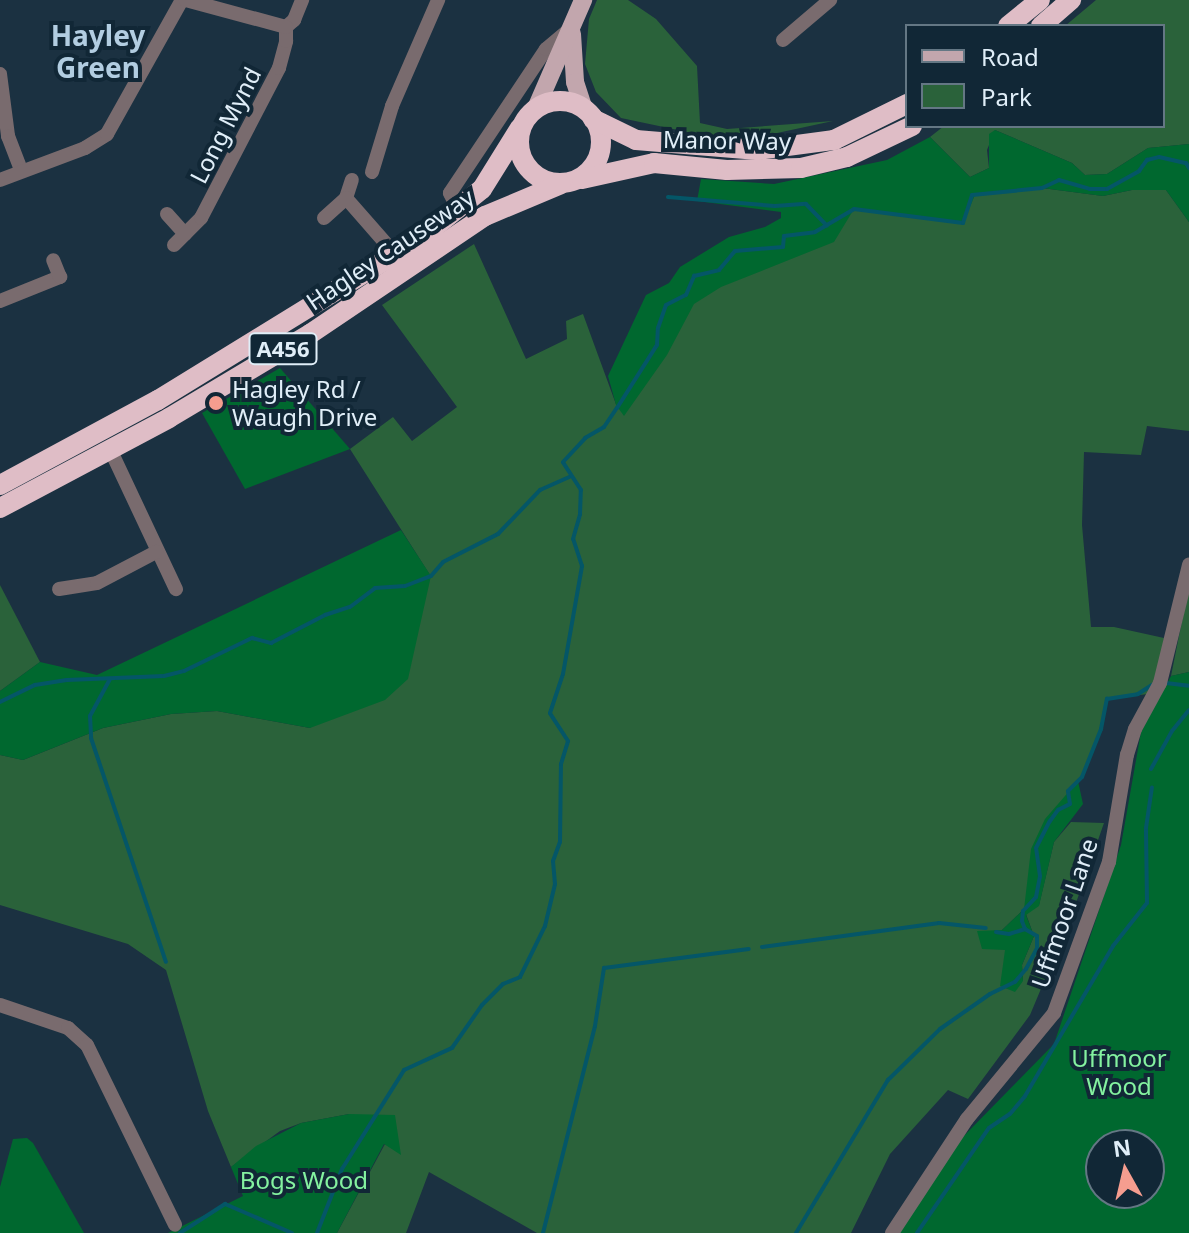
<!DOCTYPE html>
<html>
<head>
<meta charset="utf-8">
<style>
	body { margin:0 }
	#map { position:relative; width:1189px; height:1233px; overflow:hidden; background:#1b3141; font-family:"Noto Sans",sans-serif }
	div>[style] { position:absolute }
	.green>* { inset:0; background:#2a623a }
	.forest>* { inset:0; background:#00682f }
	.stream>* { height:4px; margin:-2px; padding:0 2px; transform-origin:2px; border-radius:2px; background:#045667 }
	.minor>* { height:14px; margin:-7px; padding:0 7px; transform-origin:7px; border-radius:7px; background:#796b6e }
	.major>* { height:18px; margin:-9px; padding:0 9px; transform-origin:9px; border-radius:9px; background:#c2a6ad }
	.highway>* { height:20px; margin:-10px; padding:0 10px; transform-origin:10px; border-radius:10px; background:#dfbdc6 }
	.highway>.ring { margin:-10px; padding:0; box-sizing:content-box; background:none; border:20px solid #dfbdc6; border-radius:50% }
	.dots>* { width:22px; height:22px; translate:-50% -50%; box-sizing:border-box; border:4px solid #112736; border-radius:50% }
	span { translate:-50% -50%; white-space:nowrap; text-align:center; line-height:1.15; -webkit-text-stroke:8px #112736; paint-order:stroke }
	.shield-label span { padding:2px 6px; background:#112736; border:2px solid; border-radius:6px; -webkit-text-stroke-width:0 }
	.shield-label { font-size:22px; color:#e0eef8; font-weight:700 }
	.street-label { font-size:24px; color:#e0eef8 }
	.poi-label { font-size:24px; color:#e0eef8 }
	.left { translate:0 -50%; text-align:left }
	.park-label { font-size:24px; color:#84f2a0 }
	.quarter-label { font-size:28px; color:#b2cde1; font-weight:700 }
	.legend { position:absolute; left:905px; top:24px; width:260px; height:104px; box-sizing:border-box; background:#112736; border:2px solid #647784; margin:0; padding:10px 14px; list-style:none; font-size:24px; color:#e0eef8 }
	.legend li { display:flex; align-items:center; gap:16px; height:40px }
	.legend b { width:40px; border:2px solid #647784 }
	.north { position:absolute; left:1085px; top:1129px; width:80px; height:80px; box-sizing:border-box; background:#112736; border:2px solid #647784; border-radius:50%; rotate:352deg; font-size:22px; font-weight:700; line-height:32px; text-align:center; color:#e0eef8 }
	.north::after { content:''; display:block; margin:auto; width:28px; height:36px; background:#f59d8f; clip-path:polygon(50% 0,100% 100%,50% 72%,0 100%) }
</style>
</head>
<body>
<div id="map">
	<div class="green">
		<div style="clip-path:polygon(597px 0,628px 0,656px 19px,697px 66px,700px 123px,727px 129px,833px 121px,758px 137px,711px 137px,621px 118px,596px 92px,585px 64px,589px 19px)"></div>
		<div style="clip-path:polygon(1096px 0,1189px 0,1189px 144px,1148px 148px,1107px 174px,1085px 175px,1072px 163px,995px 130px,987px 150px,989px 168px,970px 177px,930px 137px,944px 126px,1163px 126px,1163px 26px,1065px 26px)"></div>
		<div style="clip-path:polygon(1042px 188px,1103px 196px,1132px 190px,1166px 190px,1189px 222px,1189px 431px,1147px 426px,1141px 455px,1084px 452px,1082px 525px,1091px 627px,1114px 627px,1164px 638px,1157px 681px,1148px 694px,1107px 699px,1101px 729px,1082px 777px,1072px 785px,1024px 909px,1002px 930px,1005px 949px,1023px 981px,1022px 965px,1034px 936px,1026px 914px,1039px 905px,1054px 842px,1071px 822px,1104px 823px,1071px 917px,1030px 1015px,968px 1099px,948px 1090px,890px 1154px,851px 1233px,537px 1233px,429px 1172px,406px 1233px,337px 1233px,385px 1144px,401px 1154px,349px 1114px,301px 1123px,280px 1131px,231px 1167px,208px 1111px,166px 970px,128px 944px,0 905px,0 755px,23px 760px,103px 728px,171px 714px,217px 711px,310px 728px,430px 575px,350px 449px,393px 417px,412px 441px,457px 407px,382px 305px,474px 244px,526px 359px,567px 339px,566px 321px,583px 314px,617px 407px,638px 373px,666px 305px,854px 209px,962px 223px,974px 195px)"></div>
		<div style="clip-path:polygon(0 585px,40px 662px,0 691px)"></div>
		<div style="clip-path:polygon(1189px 589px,1189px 672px,1171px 676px,1179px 636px)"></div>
	</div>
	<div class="forest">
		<div style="clip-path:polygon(995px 130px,1072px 163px,1085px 175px,1107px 174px,1148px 148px,1189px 144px,1189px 222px,1166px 190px,1132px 190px,1103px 196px,1042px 188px,975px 195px,963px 223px,854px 209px,834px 242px,721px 287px,694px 304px,667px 355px,624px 416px,616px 405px,608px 376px,646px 295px,669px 283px,680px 267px,729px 237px,765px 227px,781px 218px,781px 212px,697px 201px,701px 179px,774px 184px,887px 160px,930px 137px,970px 177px,989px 168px,989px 134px)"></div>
		<div style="clip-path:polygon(280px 368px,350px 449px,245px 489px,202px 413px)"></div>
		<div style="clip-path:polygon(401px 530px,431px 576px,408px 679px,385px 700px,310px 728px,217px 711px,171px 714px,103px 728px,23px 760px,0 755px,0 691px,40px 662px,97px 675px)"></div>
		<div style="clip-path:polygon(evenodd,1189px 672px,1189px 1233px,897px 1233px,955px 1145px,1054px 1044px,1121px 845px,1141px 732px,1171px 676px,1189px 672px,1101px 1145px,1149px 1145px,1149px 1193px,1101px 1193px,1101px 1145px)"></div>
		<div style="clip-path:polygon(1078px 781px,1083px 804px,1054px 842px,1039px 906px,1026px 915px,1034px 936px,1022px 965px,1023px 981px,1015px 992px,1000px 986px,1005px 950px,982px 949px,977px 931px,1002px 930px,1024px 909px,1031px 849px,1045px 819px)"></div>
		<div style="clip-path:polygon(349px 1114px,395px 1115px,401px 1155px,384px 1144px,337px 1233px,168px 1233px,243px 1196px,231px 1167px,256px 1146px,301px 1123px)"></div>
		<div style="clip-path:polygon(27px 1138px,33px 1143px,84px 1233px,0 1233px,0 1187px,13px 1139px)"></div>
	</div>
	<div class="stream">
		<div style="left:668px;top:197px;width:107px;rotate:4.8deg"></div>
		<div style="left:775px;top:206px;width:31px;rotate:-4deg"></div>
		<div style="left:806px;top:204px;width:30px;rotate:46deg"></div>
		<div style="left:110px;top:679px;width:42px;rotate:118.4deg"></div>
		<div style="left:90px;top:716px;width:22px;rotate:87deg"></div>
		<div style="left:91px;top:738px;width:236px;rotate:71.5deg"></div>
		<div style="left:1166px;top:683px;width:23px;rotate:7deg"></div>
		<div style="left:0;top:702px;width:39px;rotate:-26deg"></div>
		<div style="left:35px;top:685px;width:32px;rotate:-9deg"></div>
		<div style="left:67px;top:680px;width:97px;rotate:-2.4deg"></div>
		<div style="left:164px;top:676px;width:21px;rotate:-14deg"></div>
		<div style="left:184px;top:671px;width:76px;rotate:-25.9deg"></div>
		<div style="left:252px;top:638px;width:20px;rotate:15deg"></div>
		<div style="left:271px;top:643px;width:61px;rotate:-27.4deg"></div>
		<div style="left:325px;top:615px;width:26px;rotate:-18deg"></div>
		<div style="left:350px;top:607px;width:31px;rotate:-37deg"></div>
		<div style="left:375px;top:588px;width:30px;rotate:-4deg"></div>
		<div style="left:405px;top:586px;width:28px;rotate:-21deg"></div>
		<div style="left:431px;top:576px;width:18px;rotate:-49deg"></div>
		<div style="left:443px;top:562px;width:62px;rotate:-27deg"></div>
		<div style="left:498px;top:534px;width:61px;rotate:-46.3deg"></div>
		<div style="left:540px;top:490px;width:32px;rotate:-24deg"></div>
		<div style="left:1151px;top:769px;width:43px;rotate:-61.1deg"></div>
		<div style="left:1172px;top:731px;width:27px;rotate:-51deg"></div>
		<div style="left:996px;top:932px;width:13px;rotate:9deg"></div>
		<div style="left:1009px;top:934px;width:17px;rotate:-17deg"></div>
		<div style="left:762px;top:947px;width:179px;rotate:-7.7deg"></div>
		<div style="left:939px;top:923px;width:47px;rotate:6.1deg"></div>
		<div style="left:180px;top:1233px;width:54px;rotate:-32.8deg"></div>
		<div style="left:225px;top:1204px;width:73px;rotate:23.4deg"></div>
		<div style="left:317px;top:1233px;width:69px;rotate:-68.7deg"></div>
		<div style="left:342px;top:1169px;width:117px;rotate:-57.9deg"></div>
		<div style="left:404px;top:1070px;width:53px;rotate:-24.6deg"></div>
		<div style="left:452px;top:1048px;width:52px;rotate:-55.1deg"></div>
		<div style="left:482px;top:1005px;width:30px;rotate:-45deg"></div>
		<div style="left:503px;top:984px;width:18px;rotate:-22deg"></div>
		<div style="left:520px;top:977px;width:57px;rotate:-63.9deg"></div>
		<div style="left:545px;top:926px;width:43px;rotate:-76.6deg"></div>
		<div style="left:555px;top:884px;width:23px;rotate:-95deg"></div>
		<div style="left:553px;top:861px;width:20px;rotate:-70deg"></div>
		<div style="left:560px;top:842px;width:78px;rotate:-89.3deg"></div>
		<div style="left:561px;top:764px;width:24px;rotate:-73deg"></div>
		<div style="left:568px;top:741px;width:33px;rotate:-123deg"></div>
		<div style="left:550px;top:713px;width:41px;rotate:-71.6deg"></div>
		<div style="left:563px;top:674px;width:110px;rotate:-80deg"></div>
		<div style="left:582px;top:566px;width:28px;rotate:-108deg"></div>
		<div style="left:573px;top:539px;width:26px;rotate:-74deg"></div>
		<div style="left:580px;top:514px;width:24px;rotate:-88deg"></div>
		<div style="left:581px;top:490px;width:33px;rotate:-123deg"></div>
		<div style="left:563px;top:462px;width:33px;rotate:-47deg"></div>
		<div style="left:585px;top:438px;width:22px;rotate:-30deg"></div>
		<div style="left:604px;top:427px;width:23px;rotate:-56deg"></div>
		<div style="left:617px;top:408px;width:75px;rotate:-57.6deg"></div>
		<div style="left:657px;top:345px;width:17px;rotate:-87deg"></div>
		<div style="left:658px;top:328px;width:24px;rotate:-71deg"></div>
		<div style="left:666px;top:305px;width:22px;rotate:-27deg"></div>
		<div style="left:686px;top:295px;width:21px;rotate:-67deg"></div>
		<div style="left:694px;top:276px;width:26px;rotate:-13deg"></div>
		<div style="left:719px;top:270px;width:25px;rotate:-50deg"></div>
		<div style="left:735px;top:251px;width:48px;rotate:-4.8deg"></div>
		<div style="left:783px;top:247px;width:11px;rotate:-85deg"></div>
		<div style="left:784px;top:236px;width:31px;rotate:-7deg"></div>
		<div style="left:815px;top:232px;width:45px;rotate:-30.5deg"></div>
		<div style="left:854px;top:209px;width:110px;rotate:7.3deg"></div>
		<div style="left:963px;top:223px;width:29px;rotate:-72deg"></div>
		<div style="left:972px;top:195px;width:70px;rotate:-5.7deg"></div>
		<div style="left:1042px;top:188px;width:19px;rotate:-25deg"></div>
		<div style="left:1059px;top:180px;width:32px;rotate:16deg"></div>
		<div style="left:1090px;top:189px;width:17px"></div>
		<div style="left:1107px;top:189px;width:37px;rotate:-29deg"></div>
		<div style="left:1139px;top:171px;width:14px;rotate:-54deg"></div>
		<div style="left:1147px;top:160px;width:12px;rotate:-14deg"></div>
		<div style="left:1159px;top:157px;width:28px;rotate:13deg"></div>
		<div style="left:1186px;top:163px;width:6px;rotate:59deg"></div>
		<div style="left:543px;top:1233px;width:213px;rotate:-75.9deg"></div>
		<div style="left:595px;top:1026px;width:59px;rotate:-81.2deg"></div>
		<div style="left:604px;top:968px;width:146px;rotate:-7.5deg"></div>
		<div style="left:796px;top:1233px;width:179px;rotate:-59deg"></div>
		<div style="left:888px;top:1080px;width:73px;rotate:-44.4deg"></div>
		<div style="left:940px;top:1029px;width:61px;rotate:-35deg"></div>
		<div style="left:990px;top:994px;width:28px;rotate:-26deg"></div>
		<div style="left:1015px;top:982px;width:17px;rotate:-50deg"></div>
		<div style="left:1026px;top:969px;width:24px;rotate:-62deg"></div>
		<div style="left:1037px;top:948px;width:12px;rotate:-90deg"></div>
		<div style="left:1037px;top:936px;width:14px;rotate:-150deg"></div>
		<div style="left:1025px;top:929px;width:9px;rotate:-111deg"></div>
		<div style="left:1022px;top:921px;width:10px;rotate:-84deg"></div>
		<div style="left:1023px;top:911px;width:19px;rotate:-47deg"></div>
		<div style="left:1036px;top:897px;width:21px;rotate:-79deg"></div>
		<div style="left:1040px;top:876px;width:28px;rotate:-98deg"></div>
		<div style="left:1036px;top:848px;width:30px;rotate:-63deg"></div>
		<div style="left:1050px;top:821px;width:14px;rotate:-54deg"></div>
		<div style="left:1058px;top:810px;width:13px;rotate:-27deg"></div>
		<div style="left:1070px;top:804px;width:13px;rotate:-99deg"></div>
		<div style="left:1068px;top:791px;width:20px;rotate:-45deg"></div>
		<div style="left:1082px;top:777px;width:52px;rotate:-68.4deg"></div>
		<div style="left:1101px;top:729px;width:31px;rotate:-79deg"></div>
		<div style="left:1107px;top:699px;width:31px;rotate:-9deg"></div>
		<div style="left:1138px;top:694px;width:17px;rotate:-33deg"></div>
		<div style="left:917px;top:1233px;width:127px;rotate:-55.6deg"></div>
		<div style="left:989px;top:1128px;width:25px;rotate:-34deg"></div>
		<div style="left:1010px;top:1114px;width:23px;rotate:-50deg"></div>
		<div style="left:1025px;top:1096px;width:174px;rotate:-59.6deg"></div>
		<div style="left:1113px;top:946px;width:55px;rotate:-51.7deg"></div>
		<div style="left:1147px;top:903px;width:75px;rotate:-90.8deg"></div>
		<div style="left:1146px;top:828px;width:41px;rotate:-81.7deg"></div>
	</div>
	<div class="minor">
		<div style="left:286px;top:27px;width:11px;rotate:-41deg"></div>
		<div style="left:294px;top:20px;width:22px;rotate:-68deg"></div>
		<div style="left:783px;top:40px;width:62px;rotate:-40.4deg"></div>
		<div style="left:0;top:74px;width:63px;rotate:82.6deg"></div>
		<div style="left:8px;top:136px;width:36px;rotate:69deg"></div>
		<div style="left:372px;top:172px;width:69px;rotate:-73.1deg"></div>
		<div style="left:392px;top:106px;width:116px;rotate:-66.5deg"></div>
		<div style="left:0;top:180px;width:91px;rotate:-20.6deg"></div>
		<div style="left:85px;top:148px;width:26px;rotate:-32deg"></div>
		<div style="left:107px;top:134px;width:154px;rotate:-60.8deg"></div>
		<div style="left:346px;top:198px;width:19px;rotate:-72deg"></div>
		<div style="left:459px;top:211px;width:20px;rotate:-117deg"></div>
		<div style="left:450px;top:193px;width:173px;rotate:-56.3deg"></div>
		<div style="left:546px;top:49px;width:31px;rotate:-40deg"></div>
		<div style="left:167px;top:214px;width:27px;rotate:48deg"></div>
		<div style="left:324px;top:218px;width:30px;rotate:-42deg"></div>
		<div style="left:346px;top:198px;width:74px;rotate:48.8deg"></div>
		<div style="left:174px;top:245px;width:38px;rotate:-45deg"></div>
		<div style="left:201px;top:218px;width:169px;rotate:-62.5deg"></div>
		<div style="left:279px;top:68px;width:28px;rotate:-75deg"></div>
		<div style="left:286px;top:41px;width:14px;rotate:-90deg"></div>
		<div style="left:286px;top:27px;width:104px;rotate:-164.9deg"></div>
		<div style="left:0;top:301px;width:65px;rotate:-21.8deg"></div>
		<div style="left:60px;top:277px;width:18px;rotate:-112deg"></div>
		<div style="left:110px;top:449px;width:155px;rotate:64.8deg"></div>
		<div style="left:59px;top:589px;width:38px;rotate:-9deg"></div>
		<div style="left:97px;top:583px;width:67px;rotate:-27.7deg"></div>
		<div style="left:0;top:1005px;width:72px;rotate:18.7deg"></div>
		<div style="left:68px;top:1028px;width:25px;rotate:42deg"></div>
		<div style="left:87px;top:1045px;width:200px;rotate:63.9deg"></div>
		<div style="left:892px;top:1233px;width:136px;rotate:-56.7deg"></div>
		<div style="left:967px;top:1119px;width:137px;rotate:-50.6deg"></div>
		<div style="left:1054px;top:1013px;width:161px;rotate:-70deg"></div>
		<div style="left:1109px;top:862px;width:109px;rotate:-80.5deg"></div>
		<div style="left:1127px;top:755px;width:27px;rotate:-73deg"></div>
		<div style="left:1135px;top:729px;width:52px;rotate:-61.5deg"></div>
		<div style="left:1160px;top:683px;width:122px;rotate:-76.2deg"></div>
	</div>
	<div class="major">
		<div style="left:572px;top:34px;width:48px;rotate:86.4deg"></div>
		<div style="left:575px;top:82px;width:28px;rotate:72deg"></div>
		<div style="left:537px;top:106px;width:116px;rotate:-66.5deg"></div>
	</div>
	<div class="highway">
		<div style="left:1008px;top:26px;width:41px;rotate:-39.1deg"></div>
		<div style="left:1041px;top:26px;width:40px;rotate:-41deg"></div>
		<div class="ring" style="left:519px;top:101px;width:62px;height:62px"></div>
		<div style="left:593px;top:119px;width:48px;rotate:26deg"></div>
		<div style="left:636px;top:140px;width:122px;rotate:4.7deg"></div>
		<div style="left:758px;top:150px;width:77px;rotate:-7.5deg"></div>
		<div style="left:834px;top:140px;width:81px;rotate:-26.3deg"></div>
		<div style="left:582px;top:179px;width:74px;rotate:-12.5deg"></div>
		<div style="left:654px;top:163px;width:73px;rotate:5.5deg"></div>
		<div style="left:727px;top:170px;width:74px;rotate:-1.5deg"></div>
		<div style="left:801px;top:168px;width:47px;rotate:-13.4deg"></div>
		<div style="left:847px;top:157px;width:72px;rotate:-25.5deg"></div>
		<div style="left:0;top:485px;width:179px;rotate:-28.3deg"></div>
		<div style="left:158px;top:400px;width:309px;rotate:-31.6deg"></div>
		<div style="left:421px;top:238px;width:78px;rotate:-38.8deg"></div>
		<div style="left:482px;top:189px;width:72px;rotate:-58.1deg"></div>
		<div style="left:0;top:508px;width:191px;rotate:-28deg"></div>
		<div style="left:169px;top:418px;width:164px;rotate:-30.8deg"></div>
		<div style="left:310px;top:334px;width:211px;rotate:-34deg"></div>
		<div style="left:485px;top:216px;width:82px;rotate:-22.8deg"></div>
	</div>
	<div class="dots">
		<div style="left:216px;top:403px;background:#f59d8f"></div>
	</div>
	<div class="shield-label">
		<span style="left:283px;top:349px">A456</span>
	</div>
	<div class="street-label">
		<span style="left:225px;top:125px;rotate:-63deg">Long Mynd</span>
		<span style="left:727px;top:140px;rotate:1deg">Manor Way</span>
		<span style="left:390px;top:249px;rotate:-34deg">Hagley Causeway</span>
		<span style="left:1064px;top:913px;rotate:-71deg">Uffmoor Lane</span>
	</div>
	<div class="poi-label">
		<span class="left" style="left:232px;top:403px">Hagley Rd /<br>Waugh Drive</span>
	</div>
	<div class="park-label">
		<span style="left:1119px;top:1072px">Uffmoor<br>Wood</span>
		<span style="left:304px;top:1180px">Bogs Wood</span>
	</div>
	<div class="quarter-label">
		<span style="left:98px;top:51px">Hayley<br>Green</span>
	</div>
	<ul class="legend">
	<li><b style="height:10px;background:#c2a6ad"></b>Road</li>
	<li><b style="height:22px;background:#2a623a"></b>Park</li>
	</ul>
	<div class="north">N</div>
</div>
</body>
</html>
